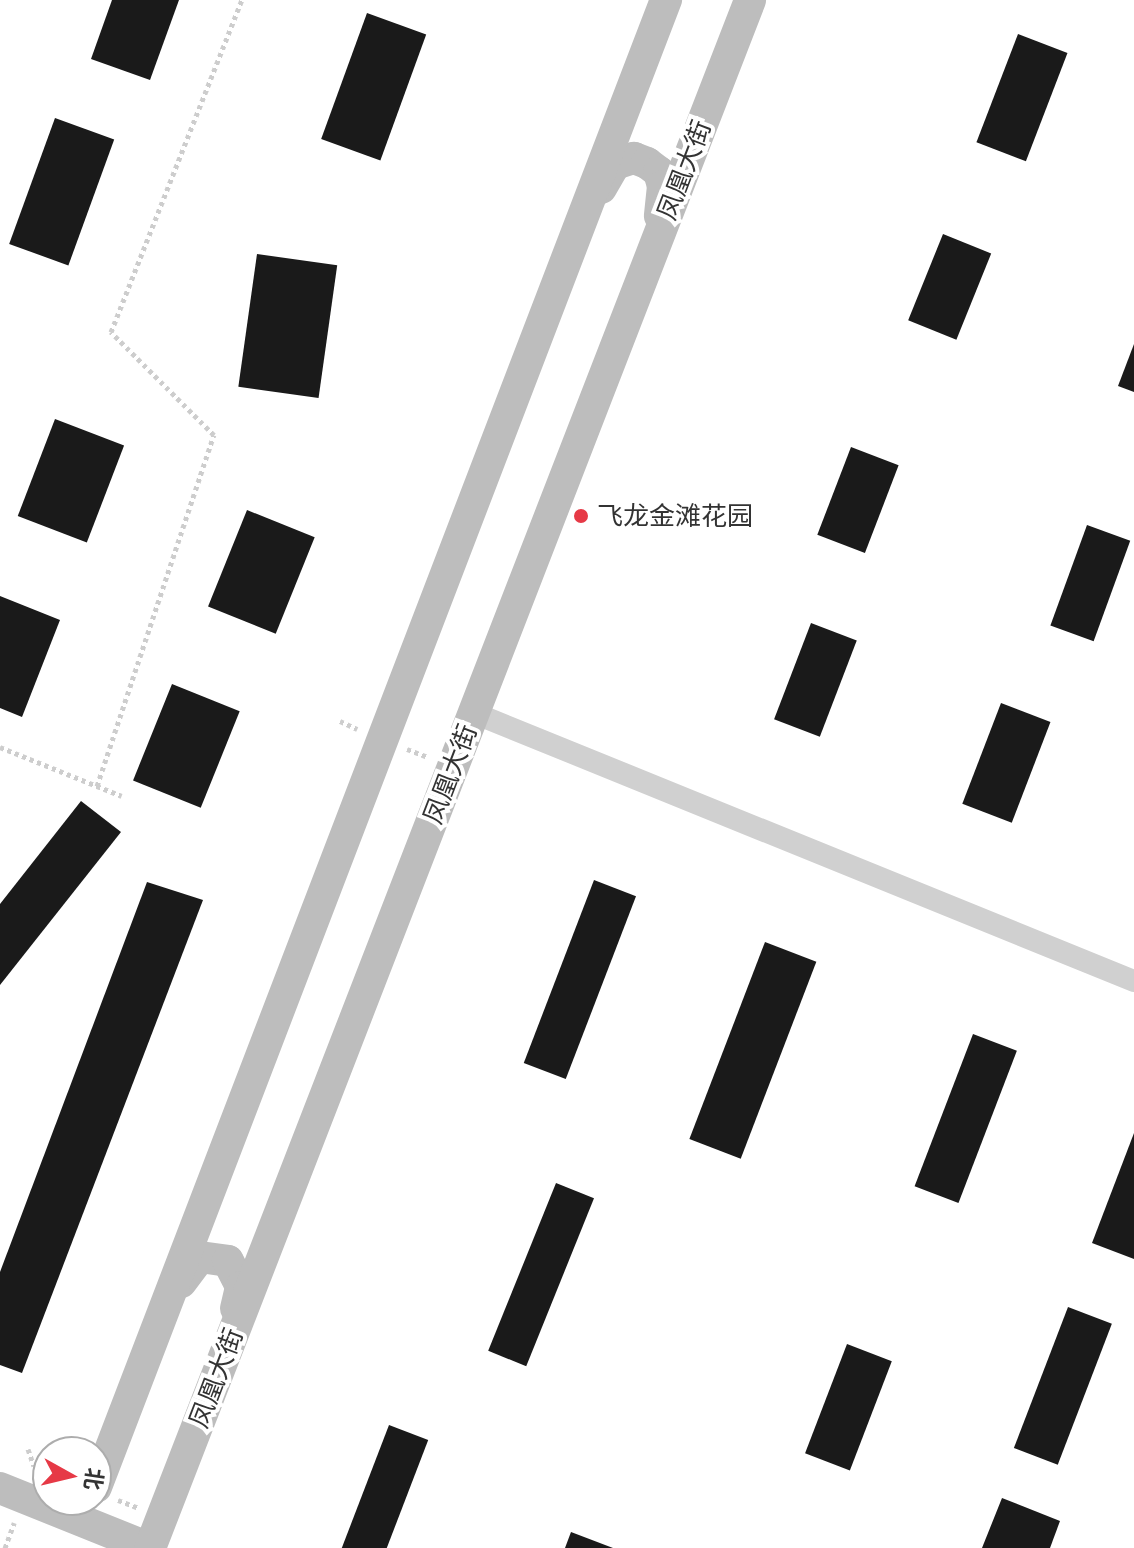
<!DOCTYPE html>
<html>
<head>
<meta charset="utf-8">
<style>
	body { margin:0 }
	#map { position:relative; width:1134px; height:1548px; overflow:hidden; background:#fff; font-family:"IBM Plex Sans","Noto Sans SC",sans-serif }
	div>[style] { position:absolute }
	.building>* { inset:0; background:#1a1a1a; transform-origin:0 0 }
	.path>* { height:5px; margin-top:-2.5px; transform-origin:0; background:repeating-linear-gradient(90deg,#cdcdcd 0 4px,transparent 0 8px) }
	.street>* { height:22px; margin:-11px; padding:0 11px; transform-origin:11px; border-radius:11px; background:#d0d0d0 }
	.secondary>* { height:32px; margin:-16px; padding:0 16px; transform-origin:16px; border-radius:16px; background:#bdbdbd }
	.dots>* { width:22px; height:22px; translate:-50% -50%; box-sizing:border-box; border:4px solid #fff; border-radius:50% }
	span { translate:-50% -50%; white-space:nowrap; text-align:center; line-height:1.15; -webkit-text-stroke:8px #fff; paint-order:stroke }
	.street-label { font-size:26px; color:#333 }
	.poi-label { font-size:26px; color:#333 }
	.left { translate:0 -50%; text-align:left }
	.north { position:absolute; left:32px; top:1436px; width:80px; height:80px; box-sizing:border-box; background:#fff; border:2px solid #adadad; border-radius:50%; rotate:98deg; font-size:22px; font-weight:700; line-height:32px; text-align:center; color:#333 }
	.north::after { content:''; display:block; margin:auto; width:28px; height:36px; background:#e63946; clip-path:polygon(50% 0,100% 100%,50% 72%,0 100%) }
</style>
</head>
<body>
<div id="map">
	<div class="building">
		<div style="clip-path:polygon(112px 0,179px 0,150px 80px,91px 59px)"></div>
		<div style="left:367px;top:13px;width:63px;height:134px;rotate:20deg"></div>
		<div style="left:1018px;top:34px;width:53px;height:116px;rotate:21deg"></div>
		<div style="left:55px;top:118px;width:63px;height:134px;rotate:20deg"></div>
		<div style="left:943px;top:234px;width:52px;height:93px;rotate:22deg"></div>
		<div style="left:257px;top:254px;width:81px;height:134px;rotate:8deg"></div>
		<div style="clip-path:polygon(1134px 344px,1134px 392px,1118px 386px)"></div>
		<div style="left:55px;top:419px;width:74px;height:104px;rotate:21deg"></div>
		<div style="left:851px;top:447px;width:51px;height:94px;rotate:21deg"></div>
		<div style="left:247px;top:510px;width:73px;height:104px;rotate:22deg"></div>
		<div style="left:1087px;top:525px;width:46px;height:107px;rotate:20deg"></div>
		<div style="clip-path:polygon(0 596px,60px 620px,22px 717px,0 708px)"></div>
		<div style="left:811px;top:623px;width:49px;height:103px;rotate:21deg"></div>
		<div style="left:172px;top:684px;width:73px;height:104px;rotate:22deg"></div>
		<div style="left:1001px;top:703px;width:53px;height:108px;rotate:21deg"></div>
		<div style="clip-path:polygon(81px 801px,121px 832px,0 985px,0 904px)"></div>
		<div style="left:594px;top:880px;width:45px;height:196px;rotate:21deg"></div>
		<div style="clip-path:polygon(147px 882px,203px 900px,22px 1373px,0 1365px,0 1272px)"></div>
		<div style="left:765px;top:942px;width:55px;height:211px;rotate:21deg"></div>
		<div style="left:973px;top:1034px;width:47px;height:163px;rotate:21deg"></div>
		<div style="clip-path:polygon(1134px 1133px,1134px 1259px,1092px 1243px)"></div>
		<div style="left:556px;top:1183px;width:41px;height:181px;rotate:22deg"></div>
		<div style="left:1068px;top:1307px;width:47px;height:151px;rotate:21deg"></div>
		<div style="left:847px;top:1344px;width:48px;height:117px;rotate:21deg"></div>
		<div style="left:389px;top:1425px;width:42px;height:132px;rotate:21deg"></div>
		<div style="clip-path:polygon(1002px 1498px,1060px 1521px,1050px 1548px,982px 1548px)"></div>
		<div style="clip-path:polygon(571px 1532px,613px 1548px,565px 1548px)"></div>
	</div>
	<div class="path">
		<div style="left:340px;top:721px;width:19px;rotate:25deg"></div>
		<div style="left:0;top:747px;width:131px;rotate:21.9deg"></div>
		<div style="left:407px;top:749px;width:22px;rotate:21deg"></div>
		<div style="left:97px;top:786px;width:370px;rotate:-71.6deg"></div>
		<div style="left:214px;top:435px;width:146px;rotate:-135deg"></div>
		<div style="left:111px;top:332px;width:357px;rotate:-68.5deg"></div>
		<div style="left:28px;top:1449px;width:18px;rotate:71deg"></div>
		<div style="left:34px;top:1466px;width:15px;rotate:23deg"></div>
		<div style="left:118px;top:1500px;width:22px;rotate:21deg"></div>
		<div style="left:5px;top:1548px;width:27px;rotate:-70deg"></div>
	</div>
	<div class="street">
		<div style="left:474px;top:713px;width:712px;rotate:22.1deg"></div>
	</div>
	<div class="secondary">
		<div style="left:601px;top:188px;width:28px;rotate:-60deg"></div>
		<div style="left:615px;top:164px;width:20px;rotate:-18deg"></div>
		<div style="left:634px;top:158px;width:14px;rotate:21deg"></div>
		<div style="left:647px;top:163px;width:15px;rotate:37deg"></div>
		<div style="left:659px;top:172px;width:15px;rotate:74deg"></div>
		<div style="left:663px;top:186px;width:30px;rotate:96deg"></div>
		<div style="left:181px;top:1282px;width:31px;rotate:-53deg"></div>
		<div style="left:200px;top:1257px;width:28px;rotate:8deg"></div>
		<div style="left:228px;top:1261px;width:29px;rotate:63deg"></div>
		<div style="left:241px;top:1287px;width:22px;rotate:103deg"></div>
		<div style="left:96px;top:1487px;width:1593px;rotate:-69.03deg"></div>
		<div style="left:0;top:1488px;width:161px;rotate:21.9deg"></div>
		<div style="left:150px;top:1548px;width:1660px;rotate:-68.81deg"></div>
	</div>
	<div class="dots">
		<div style="left:581px;top:516px;background:#e63946"></div>
	</div>
	<div class="street-label">
		<span style="left:684px;top:170px;rotate:-69deg">凤凰大街</span>
		<span style="left:450px;top:774px;rotate:-69deg">凤凰大街</span>
		<span style="left:216px;top:1378px;rotate:-69deg">凤凰大街</span>
	</div>
	<div class="poi-label">
		<span class="left" style="left:597px;top:516px">飞龙金滩花园</span>
	</div>
	<div class="north">北</div>
</div>
</body>
</html>
